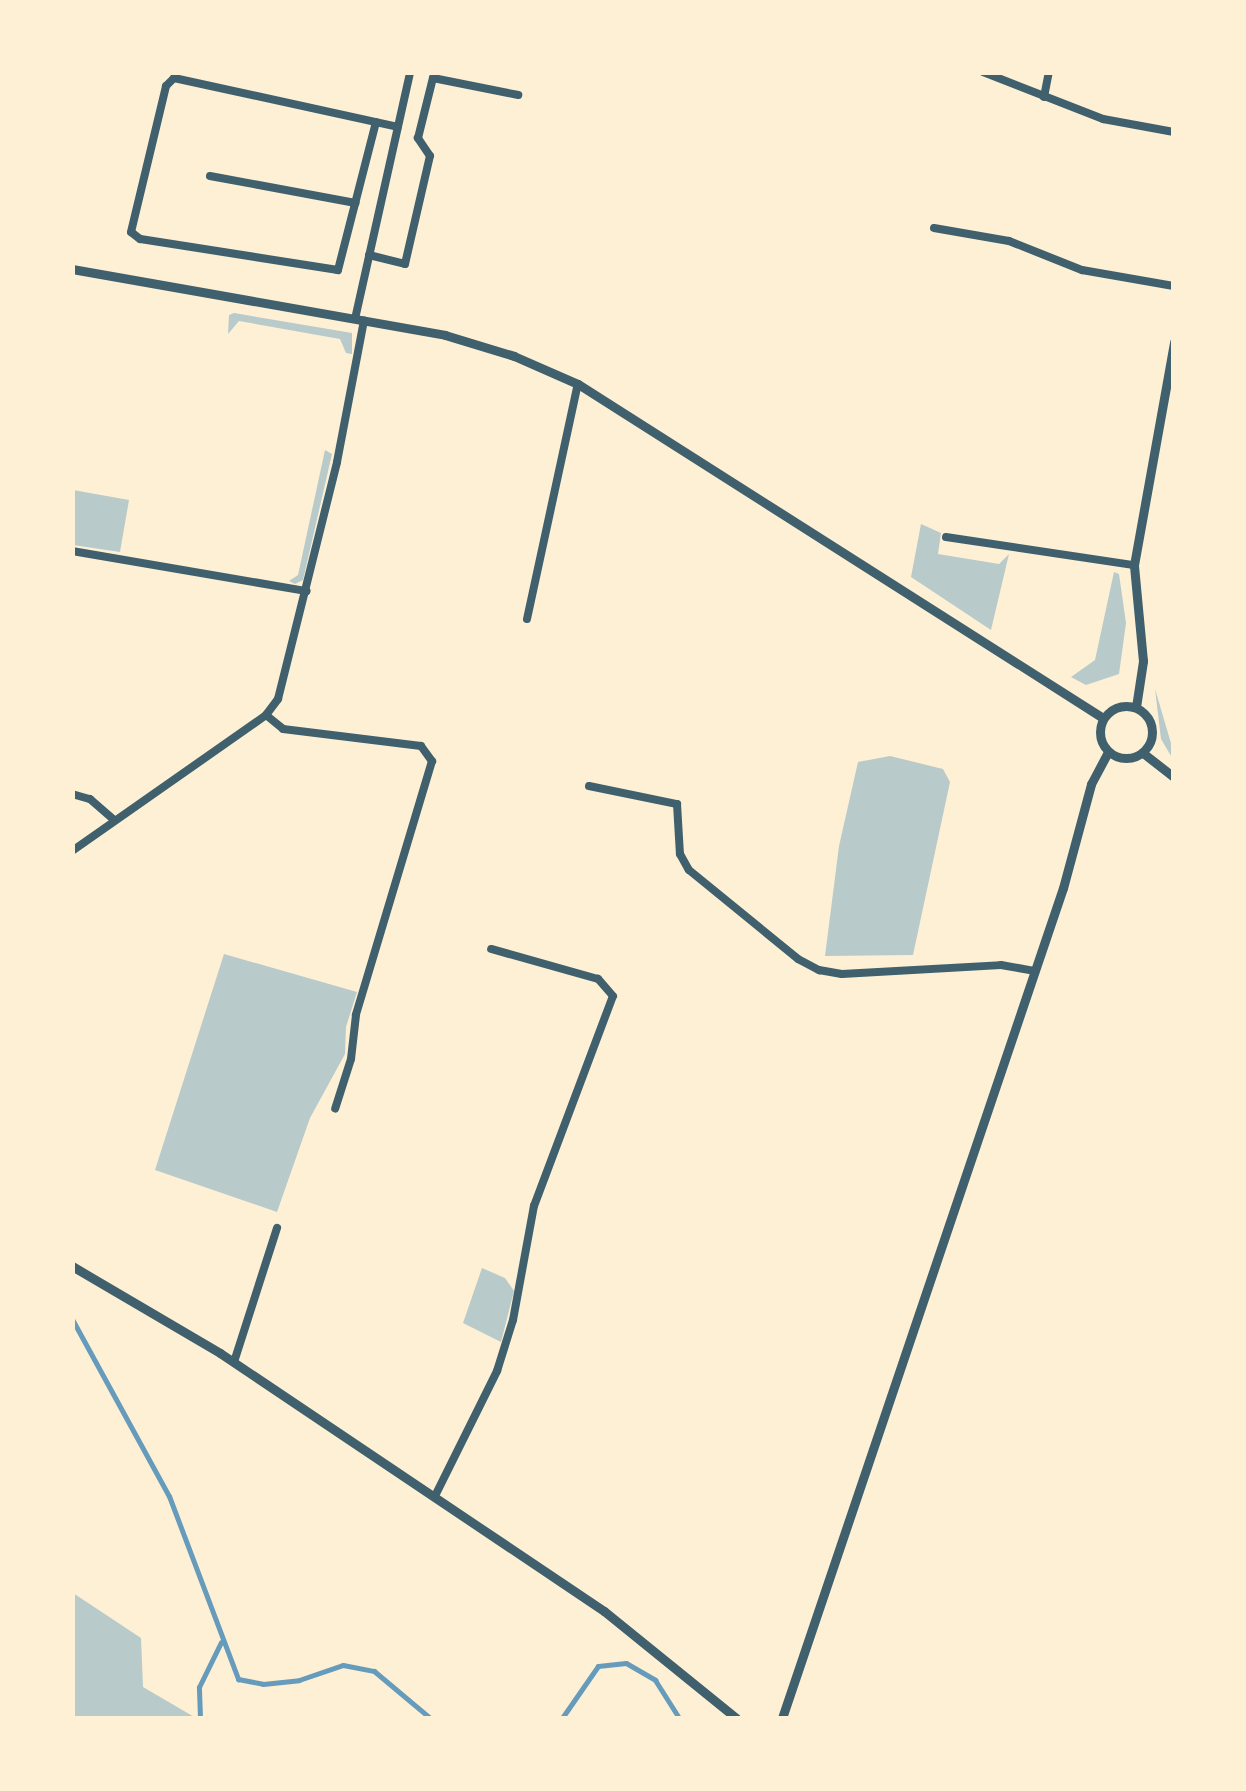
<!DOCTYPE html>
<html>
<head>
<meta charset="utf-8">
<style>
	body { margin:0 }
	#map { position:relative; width:1246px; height:1791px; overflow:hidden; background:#fdf0d5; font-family:Manrope,sans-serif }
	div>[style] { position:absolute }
	.green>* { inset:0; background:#b9caca }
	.stream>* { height:5px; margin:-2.5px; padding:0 2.5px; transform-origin:2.5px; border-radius:2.5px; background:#669bbc }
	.minor>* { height:8px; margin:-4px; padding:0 4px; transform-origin:4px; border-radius:4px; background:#3f606c }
	.tertiary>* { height:9px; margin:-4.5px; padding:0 4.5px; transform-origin:4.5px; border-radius:4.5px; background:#3f606c }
	.tertiary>.ring { margin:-4.5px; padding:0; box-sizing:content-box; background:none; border:9px solid #3f606c; border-radius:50% }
	span { translate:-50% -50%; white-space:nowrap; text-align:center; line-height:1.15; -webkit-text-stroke:10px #fdf0d5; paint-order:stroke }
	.frame { position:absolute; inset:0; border:75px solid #fdf0d5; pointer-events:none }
</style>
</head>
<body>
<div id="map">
	<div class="green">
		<div style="clip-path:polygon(234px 313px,352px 333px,352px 354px,346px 353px,340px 339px,239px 321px,228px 334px,229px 315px)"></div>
		<div style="clip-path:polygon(325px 450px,332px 454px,303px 580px,295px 584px,289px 581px,298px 575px)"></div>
		<div style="clip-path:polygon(73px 490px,129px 500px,120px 552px,73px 545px)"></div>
		<div style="clip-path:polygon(921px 524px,941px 533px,938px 554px,999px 564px,1009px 554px,991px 630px,911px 577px)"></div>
		<div style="clip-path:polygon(1114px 572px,1119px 574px,1126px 623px,1119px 674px,1086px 685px,1071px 677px,1095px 660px)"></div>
		<div style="clip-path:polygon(1155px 689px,1173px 750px,1171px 756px,1161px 739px)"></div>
		<div style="clip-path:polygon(890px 756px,943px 769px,950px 782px,913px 955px,825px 956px,839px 846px,858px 762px)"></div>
		<div style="clip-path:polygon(224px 954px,357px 992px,346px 1027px,345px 1054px,310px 1118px,277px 1212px,155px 1170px)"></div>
		<div style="clip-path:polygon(482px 1268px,505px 1278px,514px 1291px,501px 1342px,463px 1323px)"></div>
		<div style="clip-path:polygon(73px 1593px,141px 1638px,143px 1687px,196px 1718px,73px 1718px)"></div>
	</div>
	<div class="stream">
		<div style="left:72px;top:1319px;width:202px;rotate:61.3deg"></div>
		<div style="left:169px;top:1496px;width:196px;rotate:69.3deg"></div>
		<div style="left:238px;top:1679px;width:25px;rotate:11deg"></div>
		<div style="left:263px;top:1684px;width:36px;rotate:-6deg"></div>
		<div style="left:299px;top:1680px;width:46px;rotate:-18.8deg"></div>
		<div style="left:343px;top:1665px;width:32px;rotate:11deg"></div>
		<div style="left:374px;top:1671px;width:73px;rotate:40deg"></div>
		<div style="left:200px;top:1718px;width:31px;rotate:-92deg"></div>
		<div style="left:199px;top:1687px;width:50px;rotate:-63.9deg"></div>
		<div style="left:562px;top:1718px;width:63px;rotate:-55.3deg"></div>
		<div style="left:598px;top:1666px;width:28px;rotate:-6deg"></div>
		<div style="left:626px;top:1663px;width:34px;rotate:30deg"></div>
		<div style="left:655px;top:1680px;width:45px;rotate:57.7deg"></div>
	</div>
	<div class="minor">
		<div style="left:983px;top:72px;width:129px;rotate:21.4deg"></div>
		<div style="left:1103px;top:119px;width:72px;rotate:10.4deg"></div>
		<div style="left:1044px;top:97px;width:25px;rotate:-79deg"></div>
		<div style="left:376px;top:122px;width:153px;rotate:104.4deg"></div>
		<div style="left:338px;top:270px;width:200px;rotate:-171.1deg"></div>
		<div style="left:140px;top:239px;width:11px;rotate:-142deg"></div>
		<div style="left:131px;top:232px;width:150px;rotate:-76.5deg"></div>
		<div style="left:166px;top:86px;width:11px;rotate:-45deg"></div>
		<div style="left:174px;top:78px;width:229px;rotate:12.3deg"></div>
		<div style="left:210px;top:176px;width:148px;rotate:10.5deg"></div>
		<div style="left:934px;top:228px;width:76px;rotate:9.8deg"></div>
		<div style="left:1009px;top:241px;width:79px;rotate:21.7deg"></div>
		<div style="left:1082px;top:270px;width:93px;rotate:9.9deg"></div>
		<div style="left:369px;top:255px;width:37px;rotate:14deg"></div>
		<div style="left:405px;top:264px;width:111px;rotate:-77deg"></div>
		<div style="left:430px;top:156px;width:22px;rotate:-124deg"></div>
		<div style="left:418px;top:138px;width:62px;rotate:-76deg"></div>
		<div style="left:433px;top:78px;width:87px;rotate:11.3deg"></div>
		<div style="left:355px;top:319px;width:253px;rotate:-77.4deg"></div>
		<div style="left:946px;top:537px;width:190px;rotate:8.5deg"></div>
		<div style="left:72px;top:551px;width:238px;rotate:9.7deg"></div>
		<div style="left:527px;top:619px;width:240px;rotate:-77.8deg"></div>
		<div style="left:266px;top:715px;width:22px;rotate:39deg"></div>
		<div style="left:283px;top:729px;width:139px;rotate:7deg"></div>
		<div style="left:421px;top:746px;width:19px;rotate:54deg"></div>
		<div style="left:432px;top:761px;width:265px;rotate:106.7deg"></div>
		<div style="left:356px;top:1015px;width:44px;rotate:96.5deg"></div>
		<div style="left:351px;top:1059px;width:52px;rotate:107.7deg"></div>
		<div style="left:589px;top:786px;width:90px;rotate:11.6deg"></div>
		<div style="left:677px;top:804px;width:50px;rotate:86.6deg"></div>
		<div style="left:680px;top:854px;width:18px;rotate:61deg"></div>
		<div style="left:689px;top:870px;width:141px;rotate:39.2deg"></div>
		<div style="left:798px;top:959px;width:24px;rotate:28deg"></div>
		<div style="left:819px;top:970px;width:23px;rotate:10deg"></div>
		<div style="left:842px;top:974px;width:159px;rotate:-3.2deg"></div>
		<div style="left:1001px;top:965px;width:35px;rotate:10deg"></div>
		<div style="left:72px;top:794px;width:19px;rotate:16deg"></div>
		<div style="left:90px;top:799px;width:32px;rotate:41deg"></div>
		<div style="left:72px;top:851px;width:237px;rotate:-35deg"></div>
		<div style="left:266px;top:715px;width:20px;rotate:-53deg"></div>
		<div style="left:278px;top:699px;width:244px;rotate:-76deg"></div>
		<div style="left:337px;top:462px;width:144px;rotate:-79.2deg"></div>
		<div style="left:234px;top:1362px;width:141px;rotate:-72.2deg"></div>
		<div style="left:435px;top:1496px;width:140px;rotate:-63.6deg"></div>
		<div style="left:497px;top:1371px;width:53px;rotate:-72.6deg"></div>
		<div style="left:513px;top:1320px;width:116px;rotate:-79.6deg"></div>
		<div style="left:534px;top:1206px;width:224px;rotate:-69.4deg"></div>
		<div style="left:613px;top:996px;width:23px;rotate:-131deg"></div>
		<div style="left:598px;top:979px;width:111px;rotate:-164.3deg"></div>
	</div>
	<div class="tertiary">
		<div style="left:72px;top:269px;width:379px;rotate:10deg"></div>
		<div style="left:445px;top:335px;width:72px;rotate:16.9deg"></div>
		<div style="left:514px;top:356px;width:70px;rotate:23.6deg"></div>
		<div style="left:578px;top:384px;width:622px;rotate:32.46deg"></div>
		<div class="ring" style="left:1100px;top:706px;width:43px;height:43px"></div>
		<div style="left:1136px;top:707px;width:47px;rotate:-81.3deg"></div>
		<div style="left:1143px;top:661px;width:96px;rotate:-95.4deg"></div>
		<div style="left:1134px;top:565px;width:227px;rotate:-79.8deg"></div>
		<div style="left:1143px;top:753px;width:39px;rotate:38deg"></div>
		<div style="left:72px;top:1266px;width:172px;rotate:30.4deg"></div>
		<div style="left:220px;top:1353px;width:463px;rotate:33.9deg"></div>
		<div style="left:604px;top:1611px;width:170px;rotate:39deg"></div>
		<div style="left:782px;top:1718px;width:876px;rotate:-71.3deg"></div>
		<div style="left:1063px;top:888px;width:108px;rotate:-74.9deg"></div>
		<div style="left:1091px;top:784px;width:36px;rotate:-62deg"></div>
	</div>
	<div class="frame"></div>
</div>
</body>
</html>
